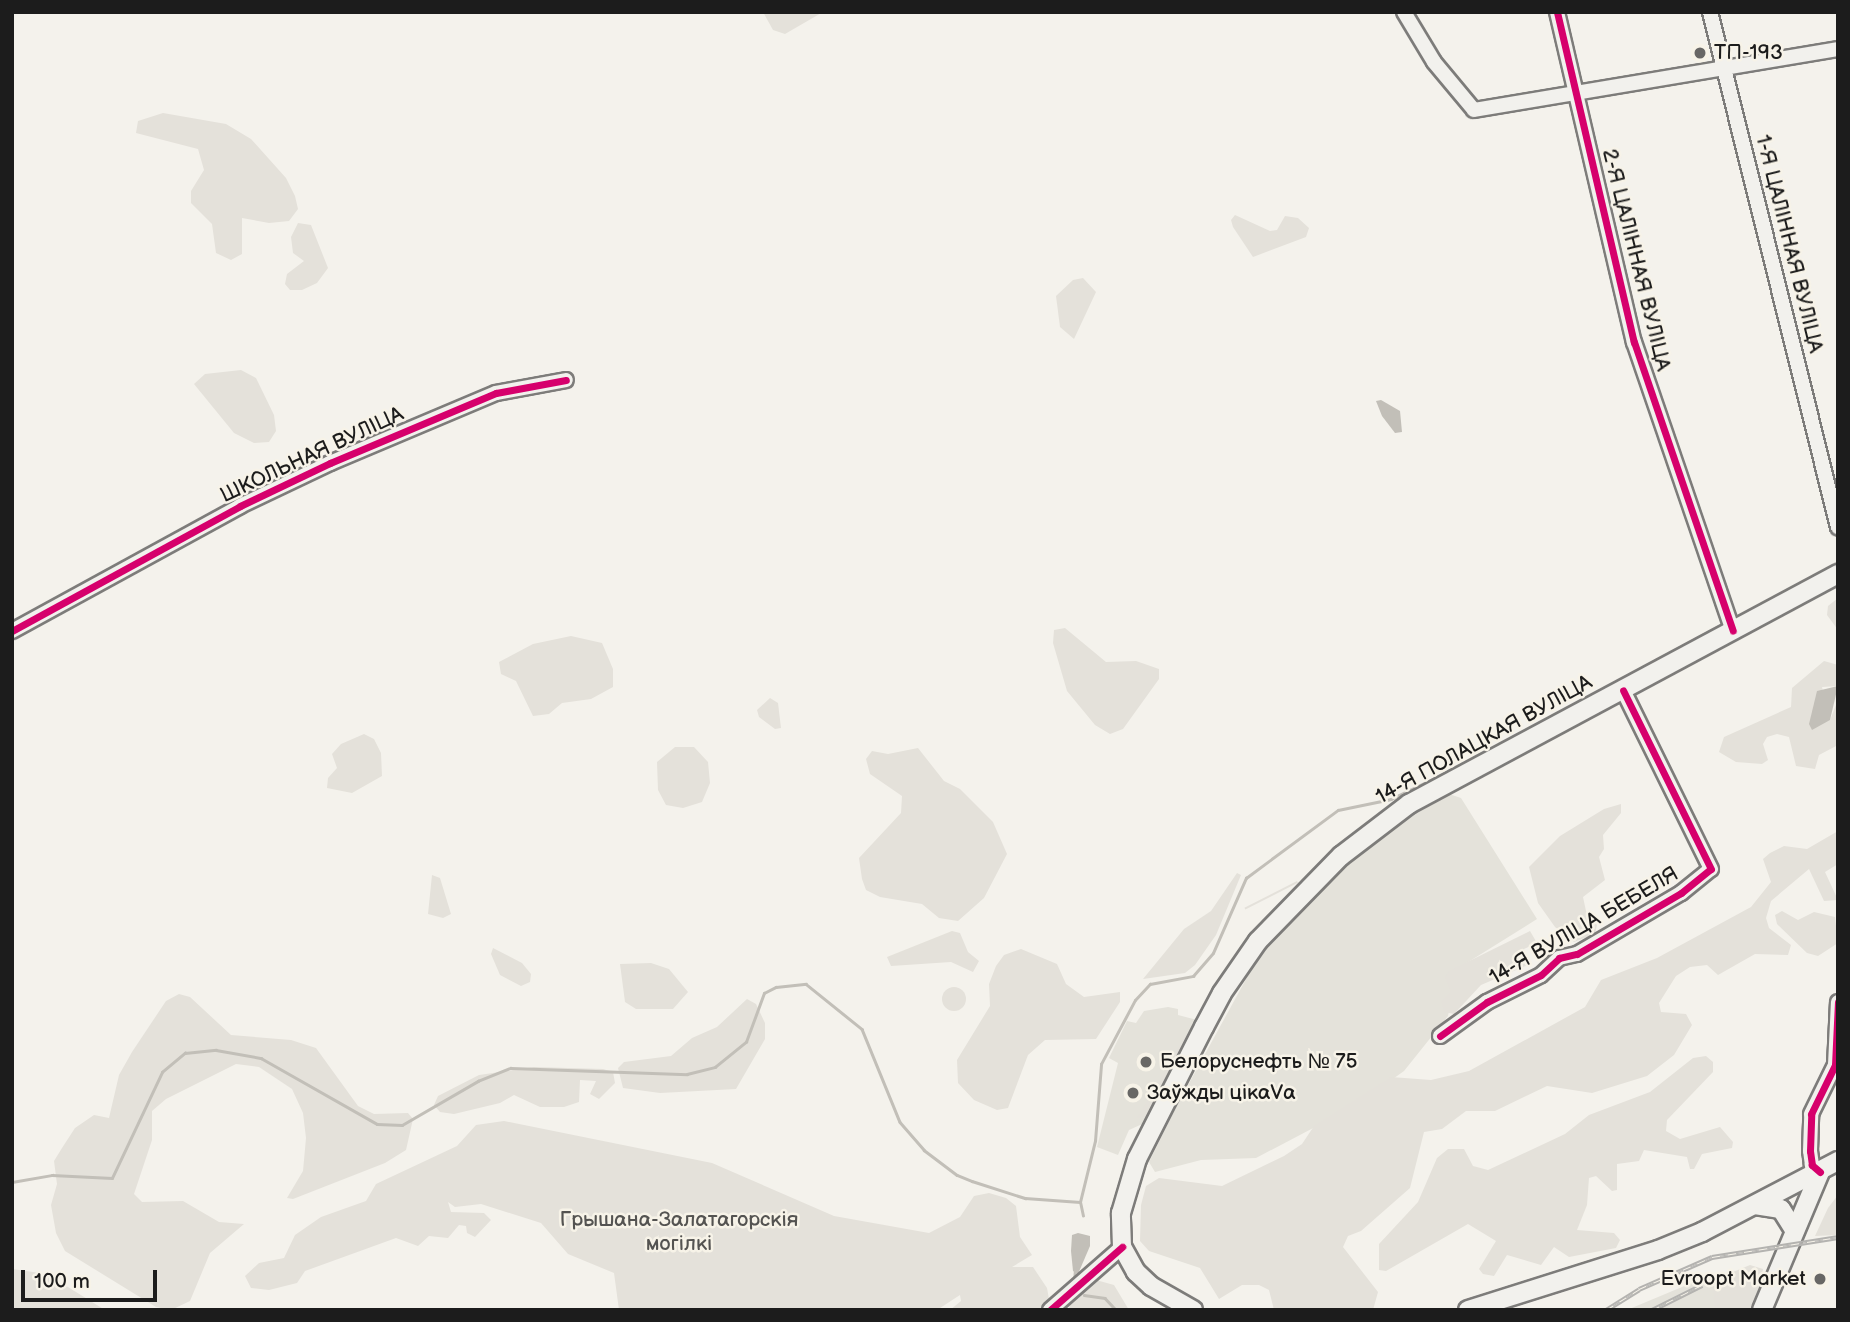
<!DOCTYPE html>
<html>
<head>
<meta charset="utf-8">
<style>
	body { margin:0 }
	#map { position:relative; width:1850px; height:1322px; overflow:hidden; background:#f4f2ec; font-family:"Balsamiq Sans",sans-serif }
	div>[style] { position:absolute }
	.built>* { inset:0; background:#e4e2da }
	.green>* { inset:0; background:#e4e1da; transform-origin:0 0 }
	.round { border-radius:50% }
	.water>* { inset:0; background:#c2bfb8 }
	.stream>* { height:2.5px; margin:-1.25px; padding:0 1.25px; transform-origin:1.25px; border-radius:1.25px; background:#c2bfb8 }
	.roads { filter:drop-shadow(2px 0 #7d7c7a) drop-shadow(-2px 0 #7d7c7a) drop-shadow(0 2px #7d7c7a) drop-shadow(0 -2px #7d7c7a) }
	.minor>* { height:14px; margin:-7px; padding:0 7px; transform-origin:7px; border-radius:7px; background:#f2f1ed }
	.major>* { height:18px; margin:-9px; padding:0 9px; transform-origin:9px; border-radius:9px; background:#f2f1ed }
	.rail>* { height:5px; margin-top:-2.5px; transform-origin:0; background:repeating-linear-gradient(90deg,#f7f3e8 0 8px,#b4b3b0 0 16px); box-sizing:border-box; border-block:2px solid #b4b3b0 }
	.cycleway>* { height:7px; margin:-3.5px; padding:0 3.5px; transform-origin:3.5px; border-radius:3.5px; background:#d6006c }
	.dots>* { width:19px; height:19px; translate:-50% -50%; box-sizing:border-box; border:4px solid #f7f3e8; border-radius:50% }
	span { translate:-50% -50%; white-space:nowrap; text-align:center; line-height:1.15; -webkit-text-stroke:5px #f7f3e8; paint-order:stroke }
	.poi-label { font-size:21px; color:#1c1c1c }
	.left { translate:0 -50%; text-align:left }
	.right { translate:-100% -50%; text-align:right }
	.street-label { font-size:21px; color:#1c1c1c }
	.park-label { font-size:21px; color:#545351 }
	.frame { position:absolute; inset:0; border:14px solid #1c1c1c; pointer-events:none }
	.scale { position:absolute; left:21px; top:1270px; width:136px; height:32px; box-sizing:border-box; border:4px solid #1c1c1c; border-top:0; padding-left:9px; font-size:21px; line-height:24px; white-space:nowrap; color:#1c1c1c; -webkit-text-stroke:5px #f7f3e8; paint-order:stroke }
</style>
</head>
<body>
<div id="map">
	<div class="built">
		<div style="clip-path:polygon(1446px 793px,1461px 798px,1537px 919px,1457px 969px,1448px 1016px,1404px 1071px,1355px 1106px,1256px 1158px,1201px 1160px,1155px 1172px,1149px 1162px,1176px 1107px,1262px 950px,1313px 891px,1356px 853px,1403px 817px)"></div>
		<div style="clip-path:polygon(1168px 1007px,1178px 1009px,1178px 1015px,1201px 1021px,1149px 1121px,1129px 1130px,1118px 1155px,1097px 1147px,1118px 1063px,1109px 1058px,1127px 1021px,1136px 1023px,1144px 1011px)"></div>
		<div style="clip-path:polygon(1713px 1274px,1718px 1310px,1627px 1310px)"></div>
	</div>
	<div class="green">
		<div style="clip-path:polygon(763px 12px,823px 12px,785px 34px,773px 30px)"></div>
		<div style="clip-path:polygon(163px 113px,226px 124px,251px 139px,286px 178px,295px 196px,298px 209px,289px 221px,269px 223px,242px 218px,242px 254px,231px 260px,216px 253px,212px 224px,191px 203px,191px 191px,204px 170px,198px 149px,136px 133px,138px 121px)"></div>
		<div style="clip-path:polygon(1235px 215px,1270px 231px,1277px 230px,1285px 216px,1298px 218px,1309px 228px,1306px 237px,1253px 257px,1233px 227px,1231px 220px)"></div>
		<div style="clip-path:polygon(298px 223px,311px 225px,328px 268px,317px 283px,302px 290px,290px 290px,285px 284px,287px 274px,304px 261px,293px 253px,291px 237px)"></div>
		<div style="clip-path:polygon(1083px 278px,1096px 292px,1074px 339px,1060px 327px,1056px 296px,1073px 280px)"></div>
		<div style="clip-path:polygon(241px 370px,256px 378px,274px 415px,276px 431px,269px 442px,254px 443px,234px 433px,194px 384px,205px 374px)"></div>
		<div style="clip-path:polygon(1838px 598px,1838px 630px,1827px 615px,1828px 606px)"></div>
		<div style="clip-path:polygon(1065px 628px,1106px 662px,1136px 661px,1159px 669px,1159px 679px,1123px 729px,1110px 734px,1095px 725px,1067px 691px,1053px 643px,1054px 630px)"></div>
		<div style="clip-path:polygon(571px 636px,602px 643px,613px 669px,613px 687px,591px 699px,562px 703px,549px 714px,533px 716px,516px 681px,501px 674px,499px 662px,533px 644px)"></div>
		<div style="clip-path:polygon(1824px 661px,1838px 665px,1838px 686px,1822px 687px,1830px 720px,1838px 700px,1838px 745px,1819px 755px,1815px 769px,1796px 766px,1789px 737px,1777px 734px,1767px 737px,1763px 744px,1768px 760px,1762px 764px,1736px 762px,1719px 752px,1724px 737px,1791px 707px,1792px 688px)"></div>
		<div style="clip-path:polygon(770px 698px,778px 703px,781px 728px,775px 729px,759px 717px,757px 710px)"></div>
		<div style="clip-path:polygon(364px 734px,374px 739px,381px 753px,382px 776px,352px 793px,327px 788px,328px 778px,337px 768px,332px 754px,341px 744px)"></div>
		<div style="clip-path:polygon(675px 747px,694px 747px,708px 762px,710px 783px,702px 802px,683px 808px,666px 805px,658px 790px,657px 762px)"></div>
		<div style="clip-path:polygon(918px 748px,944px 781px,960px 789px,993px 822px,1007px 854px,984px 898px,958px 921px,939px 918px,922px 904px,880px 897px,866px 890px,862px 879px,859px 858px,901px 813px,902px 796px,870px 774px,866px 759px,872px 751px,888px 754px)"></div>
		<div style="clip-path:polygon(1621px 804px,1621px 813px,1603px 835px,1604px 849px,1599px 857px,1605px 880px,1583px 897px,1586px 911px,1597px 925px,1595px 934px,1574px 942px,1555px 927px,1538px 903px,1529px 867px,1560px 836px,1604px 809px)"></div>
		<div style="clip-path:polygon(1838px 831px,1838px 864px,1825px 872px,1838px 900px,1824px 901px,1809px 869px,1771px 901px,1766px 918px,1769px 928px,1791px 945px,1788px 955px,1755px 954px,1718px 975px,1707px 965px,1690px 967px,1676px 976px,1659px 1003px,1661px 1012px,1686px 1014px,1692px 1025px,1674px 1055px,1647px 1076px,1592px 1093px,1547px 1086px,1495px 1111px,1466px 1111px,1442px 1129px,1424px 1132px,1410px 1188px,1361px 1231px,1348px 1236px,1343px 1247px,1378px 1292px,1373px 1310px,1274px 1310px,1269px 1290px,1259px 1285px,1242px 1285px,1219px 1299px,1200px 1268px,1149px 1251px,1140px 1241px,1141px 1205px,1146px 1186px,1159px 1178px,1222px 1186px,1284px 1156px,1302px 1144px,1314px 1126px,1391px 1077px,1431px 1080px,1469px 1071px,1585px 1007px,1601px 980px,1657px 958px,1751px 907px,1771px 882px,1763px 859px,1770px 853px,1784px 846px,1807px 849px)"></div>
		<div style="clip-path:polygon(1237px 873px,1241px 875px,1216px 935px,1195px 965px,1185px 973px,1143px 979px,1184px 929px,1211px 911px)"></div>
		<div style="clip-path:polygon(432px 875px,440px 878px,451px 914px,443px 918px,428px 914px)"></div>
		<div style="left:1297px;top:881px;width:2px;height:59px;rotate:63deg"></div>
		<div style="clip-path:polygon(1782px 911px,1798px 920px,1814px 912px,1835px 917px,1838px 943px,1818px 956px,1807px 953px,1777px 924px,1775px 915px)"></div>
		<div style="clip-path:polygon(952px 931px,960px 933px,968px 952px,979px 961px,973px 972px,951px 962px,891px 966px,887px 957px)"></div>
		<div style="clip-path:polygon(1530px 931px,1537px 943px,1524px 949px,1528px 965px,1481px 985px,1454px 1014px,1444px 1012px,1441px 1002px,1451px 992px,1445px 977px,1449px 971px)"></div>
		<div style="clip-path:polygon(493px 948px,522px 963px,531px 974px,530px 982px,521px 986px,500px 975px,491px 954px)"></div>
		<div style="clip-path:polygon(1021px 949px,1057px 964px,1066px 984px,1084px 997px,1120px 992px,1120px 1002px,1096px 1039px,1045px 1040px,1028px 1055px,1008px 1108px,997px 1110px,974px 1100px,958px 1083px,957px 1060px,990px 1006px,989px 984px,996px 966px,1004px 955px)"></div>
		<div style="clip-path:polygon(651px 963px,669px 969px,688px 992px,673px 1009px,636px 1009px,625px 1002px,620px 964px)"></div>
		<div class="round" style="left:942px;top:987px;width:24px;height:24px"></div>
		<div style="clip-path:polygon(179px 994px,190px 997px,231px 1035px,291px 1040px,316px 1048px,358px 1106px,374px 1114px,408px 1113px,413px 1119px,406px 1150px,385px 1163px,293px 1199px,287px 1198px,303px 1171px,306px 1138px,303px 1113px,292px 1089px,259px 1067px,236px 1064px,166px 1099px,152px 1111px,152px 1140px,134px 1194px,142px 1202px,183px 1201px,219px 1222px,244px 1224px,210px 1253px,190px 1301px,171px 1310px,156px 1307px,65px 1251px,56px 1233px,51px 1205px,57px 1184px,54px 1161px,62px 1148px,75px 1128px,94px 1115px,109px 1118px,119px 1075px,132px 1052px,166px 1001px)"></div>
		<div style="clip-path:polygon(747px 999px,756px 1004px,765px 1023px,765px 1039px,736px 1089px,660px 1093px,623px 1088px,618px 1068px,624px 1062px,671px 1056px,692px 1038px,717px 1027px)"></div>
		<div style="clip-path:polygon(1187px 1033px,1190px 1037px,1150px 1116px,1137px 1118px)"></div>
		<div style="clip-path:polygon(1706px 1056px,1713px 1062px,1713px 1072px,1667px 1120px,1666px 1131px,1680px 1139px,1720px 1127px,1733px 1142px,1732px 1148px,1702px 1154px,1694px 1169px,1690px 1169px,1687px 1157px,1644px 1150px,1639px 1161px,1617px 1164px,1617px 1190px,1612px 1191px,1596px 1176px,1589px 1178px,1587px 1205px,1577px 1230px,1614px 1233px,1620px 1240px,1616px 1248px,1569px 1257px,1554px 1247px,1541px 1265px,1507px 1255px,1494px 1276px,1483px 1274px,1479px 1269px,1496px 1241px,1468px 1224px,1386px 1271px,1379px 1270px,1379px 1244px,1418px 1202px,1437px 1158px,1448px 1149px,1464px 1149px,1473px 1166px,1488px 1170px,1565px 1134px,1589px 1115px,1650px 1092px,1693px 1058px)"></div>
		<div style="clip-path:polygon(534px 1067px,603px 1069px,613px 1072px,615px 1083px,599px 1099px,590px 1094px,596px 1081px,580px 1080px,579px 1102px,564px 1107px,540px 1107px,514px 1095px,500px 1103px,454px 1114px,440px 1112px,434px 1105px,438px 1096px,479px 1075px)"></div>
		<div style="clip-path:polygon(504px 1121px,712px 1163px,834px 1216px,929px 1233px,960px 1217px,974px 1196px,989px 1193px,1006px 1198px,1016px 1206px,1020px 1237px,1032px 1255px,1012px 1267px,1033px 1267px,1047px 1288px,1049px 1299px,1040px 1310px,950px 1310px,961px 1301px,960px 1295px,937px 1310px,619px 1310px,614px 1273px,568px 1254px,541px 1223px,481px 1204px,455px 1207px,448px 1202px,451px 1212px,484px 1213px,491px 1220px,475px 1237px,467px 1233px,466px 1226px,459px 1225px,448px 1238px,429px 1236px,418px 1246px,396px 1238px,305px 1271px,297px 1283px,269px 1290px,251px 1288px,245px 1276px,259px 1263px,284px 1258px,295px 1235px,321px 1217px,366px 1201px,376px 1184px,457px 1146px,476px 1125px)"></div>
		<div style="clip-path:polygon(1838px 1195px,1838px 1235px,1815px 1236px,1828px 1208px)"></div>
		<div style="clip-path:polygon(1750px 1265px,1763px 1269px,1756px 1310px,1715px 1310px,1713px 1288px,1721px 1277px)"></div>
		<div style="clip-path:polygon(12px 1269px,47px 1274px,105px 1310px,12px 1310px)"></div>
		<div style="clip-path:polygon(1096px 1280px,1114px 1285px,1129px 1310px,1069px 1308px,1074px 1292px)"></div>
	</div>
	<div class="water">
		<div style="clip-path:polygon(1381px 400px,1400px 411px,1402px 432px,1395px 433px,1382px 416px,1376px 401px)"></div>
		<div style="clip-path:polygon(1838px 686px,1830px 720px,1812px 730px,1809px 724px,1817px 691px)"></div>
		<div style="clip-path:polygon(1078px 1233px,1090px 1236px,1090px 1246px,1078px 1274px,1073px 1271px,1071px 1251px,1072px 1235px)"></div>
	</div>
	<div class="stream">
		<div style="left:1813px;top:578px;width:30px;rotate:-33deg"></div>
		<div style="left:1738px;top:616px;width:25px;rotate:-23deg"></div>
		<div style="left:12px;top:1182px;width:41px;rotate:-9.9deg"></div>
		<div style="left:52px;top:1175px;width:60px;rotate:2.9deg"></div>
		<div style="left:112px;top:1178px;width:117px;rotate:-64.7deg"></div>
		<div style="left:162px;top:1072px;width:30px;rotate:-40deg"></div>
		<div style="left:185px;top:1053px;width:31px;rotate:-6deg"></div>
		<div style="left:216px;top:1050px;width:46px;rotate:10.1deg"></div>
		<div style="left:261px;top:1058px;width:133px;rotate:29.6deg"></div>
		<div style="left:377px;top:1124px;width:25px;rotate:2deg"></div>
		<div style="left:402px;top:1125px;width:88px;rotate:-30.1deg"></div>
		<div style="left:478px;top:1081px;width:35px;rotate:-22deg"></div>
		<div style="left:511px;top:1068px;width:176px;rotate:2deg"></div>
		<div style="left:687px;top:1074px;width:29px;rotate:-14deg"></div>
		<div style="left:715px;top:1067px;width:40px;rotate:-39deg"></div>
		<div style="left:746px;top:1042px;width:52px;rotate:-69.8deg"></div>
		<div style="left:764px;top:993px;width:13px;rotate:-27deg"></div>
		<div style="left:776px;top:987px;width:30px;rotate:-6deg"></div>
		<div style="left:806px;top:984px;width:72px;rotate:38.8deg"></div>
		<div style="left:862px;top:1029px;width:100px;rotate:67.8deg"></div>
		<div style="left:900px;top:1122px;width:37px;rotate:49deg"></div>
		<div style="left:924px;top:1150px;width:41px;rotate:37.1deg"></div>
		<div style="left:957px;top:1175px;width:16px;rotate:22deg"></div>
		<div style="left:972px;top:1181px;width:56px;rotate:17.8deg"></div>
		<div style="left:1025px;top:1198px;width:55px;rotate:4.2deg"></div>
		<div style="left:1083px;top:1216px;width:14px;rotate:-102deg"></div>
		<div style="left:1080px;top:1202px;width:63px;rotate:-76.2deg"></div>
		<div style="left:1095px;top:1141px;width:77px;rotate:-85.5deg"></div>
		<div style="left:1101px;top:1064px;width:72px;rotate:-62deg"></div>
		<div style="left:1135px;top:1000px;width:22px;rotate:-47deg"></div>
		<div style="left:1150px;top:984px;width:44px;rotate:-10.5deg"></div>
		<div style="left:1193px;top:976px;width:30px;rotate:-49deg"></div>
		<div style="left:1213px;top:953px;width:82px;rotate:-66.3deg"></div>
		<div style="left:1246px;top:878px;width:114px;rotate:-36.5deg"></div>
		<div style="left:1338px;top:810px;width:54px;rotate:-11.7deg"></div>
		<div style="left:1391px;top:799px;width:74px;rotate:-25.5deg"></div>
		<div style="left:1458px;top:767px;width:302px;rotate:-28.4deg"></div>
		<div style="left:1074px;top:1283px;width:14px;rotate:-86deg"></div>
		<div style="left:1084px;top:1295px;width:21px;rotate:8deg"></div>
		<div style="left:1105px;top:1298px;width:16px;rotate:47deg"></div>
	</div>
	<div class="roads">
		<div class="minor">
			<div style="left:1404px;top:12px;width:58px;rotate:59deg"></div>
			<div style="left:1434px;top:62px;width:62px;rotate:50.2deg"></div>
			<div style="left:1474px;top:110px;width:369px;rotate:-9.5deg"></div>
			<div style="left:1557px;top:12px;width:339px;rotate:76.9deg"></div>
			<div style="left:1634px;top:342px;width:305px;rotate:71.1deg"></div>
			<div style="left:1710px;top:12px;width:531px;rotate:76.04deg"></div>
			<div style="left:12px;top:631px;width:260px;rotate:-28.7deg"></div>
			<div style="left:240px;top:506px;width:100px;rotate:-25.5deg"></div>
			<div style="left:330px;top:463px;width:180px;rotate:-22.9deg"></div>
			<div style="left:496px;top:393px;width:71px;rotate:-10.5deg"></div>
			<div style="left:1440px;top:1036px;width:58px;rotate:-35.9deg"></div>
			<div style="left:1487px;top:1002px;width:60px;rotate:-26.6deg"></div>
			<div style="left:1541px;top:975px;width:25px;rotate:-43deg"></div>
			<div style="left:1559px;top:958px;width:18px;rotate:-13deg"></div>
			<div style="left:1577px;top:954px;width:121px;rotate:-30.4deg"></div>
			<div style="left:1681px;top:893px;width:38px;rotate:-39deg"></div>
			<div style="left:1711px;top:869px;width:199px;rotate:-116.2deg"></div>
			<div style="left:1820px;top:1172px;width:11px;rotate:-139deg"></div>
			<div style="left:1812px;top:1165px;width:14px;rotate:-98deg"></div>
			<div style="left:1810px;top:1151px;width:37px;rotate:-88deg"></div>
			<div style="left:1811px;top:1114px;width:55px;rotate:-63.9deg"></div>
			<div style="left:1835px;top:1065px;width:63px;rotate:-87.3deg"></div>
			<div style="left:1050px;top:1310px;width:96px;rotate:-41.2deg"></div>
		</div>
		<div class="major">
			<div style="left:1755px;top:1205px;width:26px;rotate:9deg"></div>
			<div style="left:1781px;top:1209px;width:26px;rotate:58deg"></div>
			<div style="left:1193px;top:1310px;width:48px;rotate:-150.3deg"></div>
			<div style="left:1151px;top:1286px;width:21px;rotate:-137deg"></div>
			<div style="left:1136px;top:1272px;width:29px;rotate:-119deg"></div>
			<div style="left:1122px;top:1247px;width:34px;rotate:-92deg"></div>
			<div style="left:1121px;top:1213px;width:56px;rotate:-73.5deg"></div>
			<div style="left:1137px;top:1159px;width:148px;rotate:-63.1deg"></div>
			<div style="left:1204px;top:1027px;width:38px;rotate:-62deg"></div>
			<div style="left:1222px;top:993px;width:63px;rotate:-55.3deg"></div>
			<div style="left:1258px;top:941px;width:119px;rotate:-45.7deg"></div>
			<div style="left:1341px;top:856px;width:86px;rotate:-37.4deg"></div>
			<div style="left:1409px;top:804px;width:487px;rotate:-28.2deg"></div>
			<div style="left:1468px;top:1310px;width:199px;rotate:-17.5deg"></div>
			<div style="left:1658px;top:1250px;width:48px;rotate:-22.2deg"></div>
			<div style="left:1702px;top:1232px;width:153px;rotate:-27.6deg"></div>
			<div style="left:1762px;top:1310px;width:150px;rotate:-67.2deg"></div>
		</div>
	</div>
	<div class="rail">
		<div style="left:1606px;top:1310px;width:39px;rotate:-32deg"></div>
		<div style="left:1639px;top:1289px;width:80px;rotate:-23.7deg"></div>
		<div style="left:1712px;top:1257px;width:128px;rotate:-9deg"></div>
		<div style="left:1652px;top:1310px;width:56px;rotate:-26.6deg"></div>
	</div>
	<div class="cycleway">
		<div style="left:1557px;top:12px;width:339px;rotate:76.9deg"></div>
		<div style="left:1634px;top:342px;width:305px;rotate:71.1deg"></div>
		<div style="left:12px;top:631px;width:260px;rotate:-28.7deg"></div>
		<div style="left:240px;top:506px;width:100px;rotate:-25.5deg"></div>
		<div style="left:330px;top:463px;width:180px;rotate:-22.9deg"></div>
		<div style="left:496px;top:393px;width:71px;rotate:-10.5deg"></div>
		<div style="left:1440px;top:1036px;width:58px;rotate:-35.9deg"></div>
		<div style="left:1487px;top:1002px;width:60px;rotate:-26.6deg"></div>
		<div style="left:1541px;top:975px;width:25px;rotate:-43deg"></div>
		<div style="left:1559px;top:958px;width:18px;rotate:-13deg"></div>
		<div style="left:1577px;top:954px;width:121px;rotate:-30.4deg"></div>
		<div style="left:1681px;top:893px;width:38px;rotate:-39deg"></div>
		<div style="left:1711px;top:869px;width:199px;rotate:-116.2deg"></div>
		<div style="left:1820px;top:1172px;width:11px;rotate:-139deg"></div>
		<div style="left:1812px;top:1165px;width:14px;rotate:-98deg"></div>
		<div style="left:1810px;top:1151px;width:37px;rotate:-88deg"></div>
		<div style="left:1811px;top:1114px;width:55px;rotate:-63.9deg"></div>
		<div style="left:1835px;top:1065px;width:63px;rotate:-87.3deg"></div>
		<div style="left:1050px;top:1310px;width:96px;rotate:-41.2deg"></div>
	</div>
	<div class="dots">
		<div style="left:1700px;top:53px;background:#686765"></div>
		<div style="left:1146px;top:1062px;background:#686765"></div>
		<div style="left:1133px;top:1093px;background:#686765"></div>
		<div style="left:1820px;top:1279px;background:#686765"></div>
	</div>
	<div class="poi-label">
		<span class="left" style="left:1714px;top:53px">ТП-193</span>
		<span class="left" style="left:1160px;top:1062px">Белоруснефть № 75</span>
		<span class="left" style="left:1147px;top:1093px">Заўжды цікаVа</span>
		<span class="right" style="left:1806px;top:1279px">Evroopt Market</span>
	</div>
	<div class="street-label">
		<span style="left:1789px;top:244px;rotate:76deg">1-Я ЦАЛІННАЯ ВУЛІЦА</span>
		<span style="left:1636px;top:260px;rotate:76deg">2-Я ЦАЛІННАЯ ВУЛІЦА</span>
		<span style="left:312px;top:455px;rotate:-25deg">ШКОЛЬНАЯ ВУЛІЦА</span>
		<span style="left:1484px;top:740px;rotate:-29deg">14-Я ПОЛАЦКАЯ ВУЛІЦА</span>
		<span style="left:1584px;top:926px;rotate:-30deg">14-Я ВУЛІЦА БЕБЕЛЯ</span>
	</div>
	<div class="park-label">
		<span style="left:679px;top:1232px">Грышана-Залатагорскія<br>могілкі</span>
	</div>
	<div class="frame"></div>
	<div class="scale">100 m</div>
</div>
</body>
</html>
